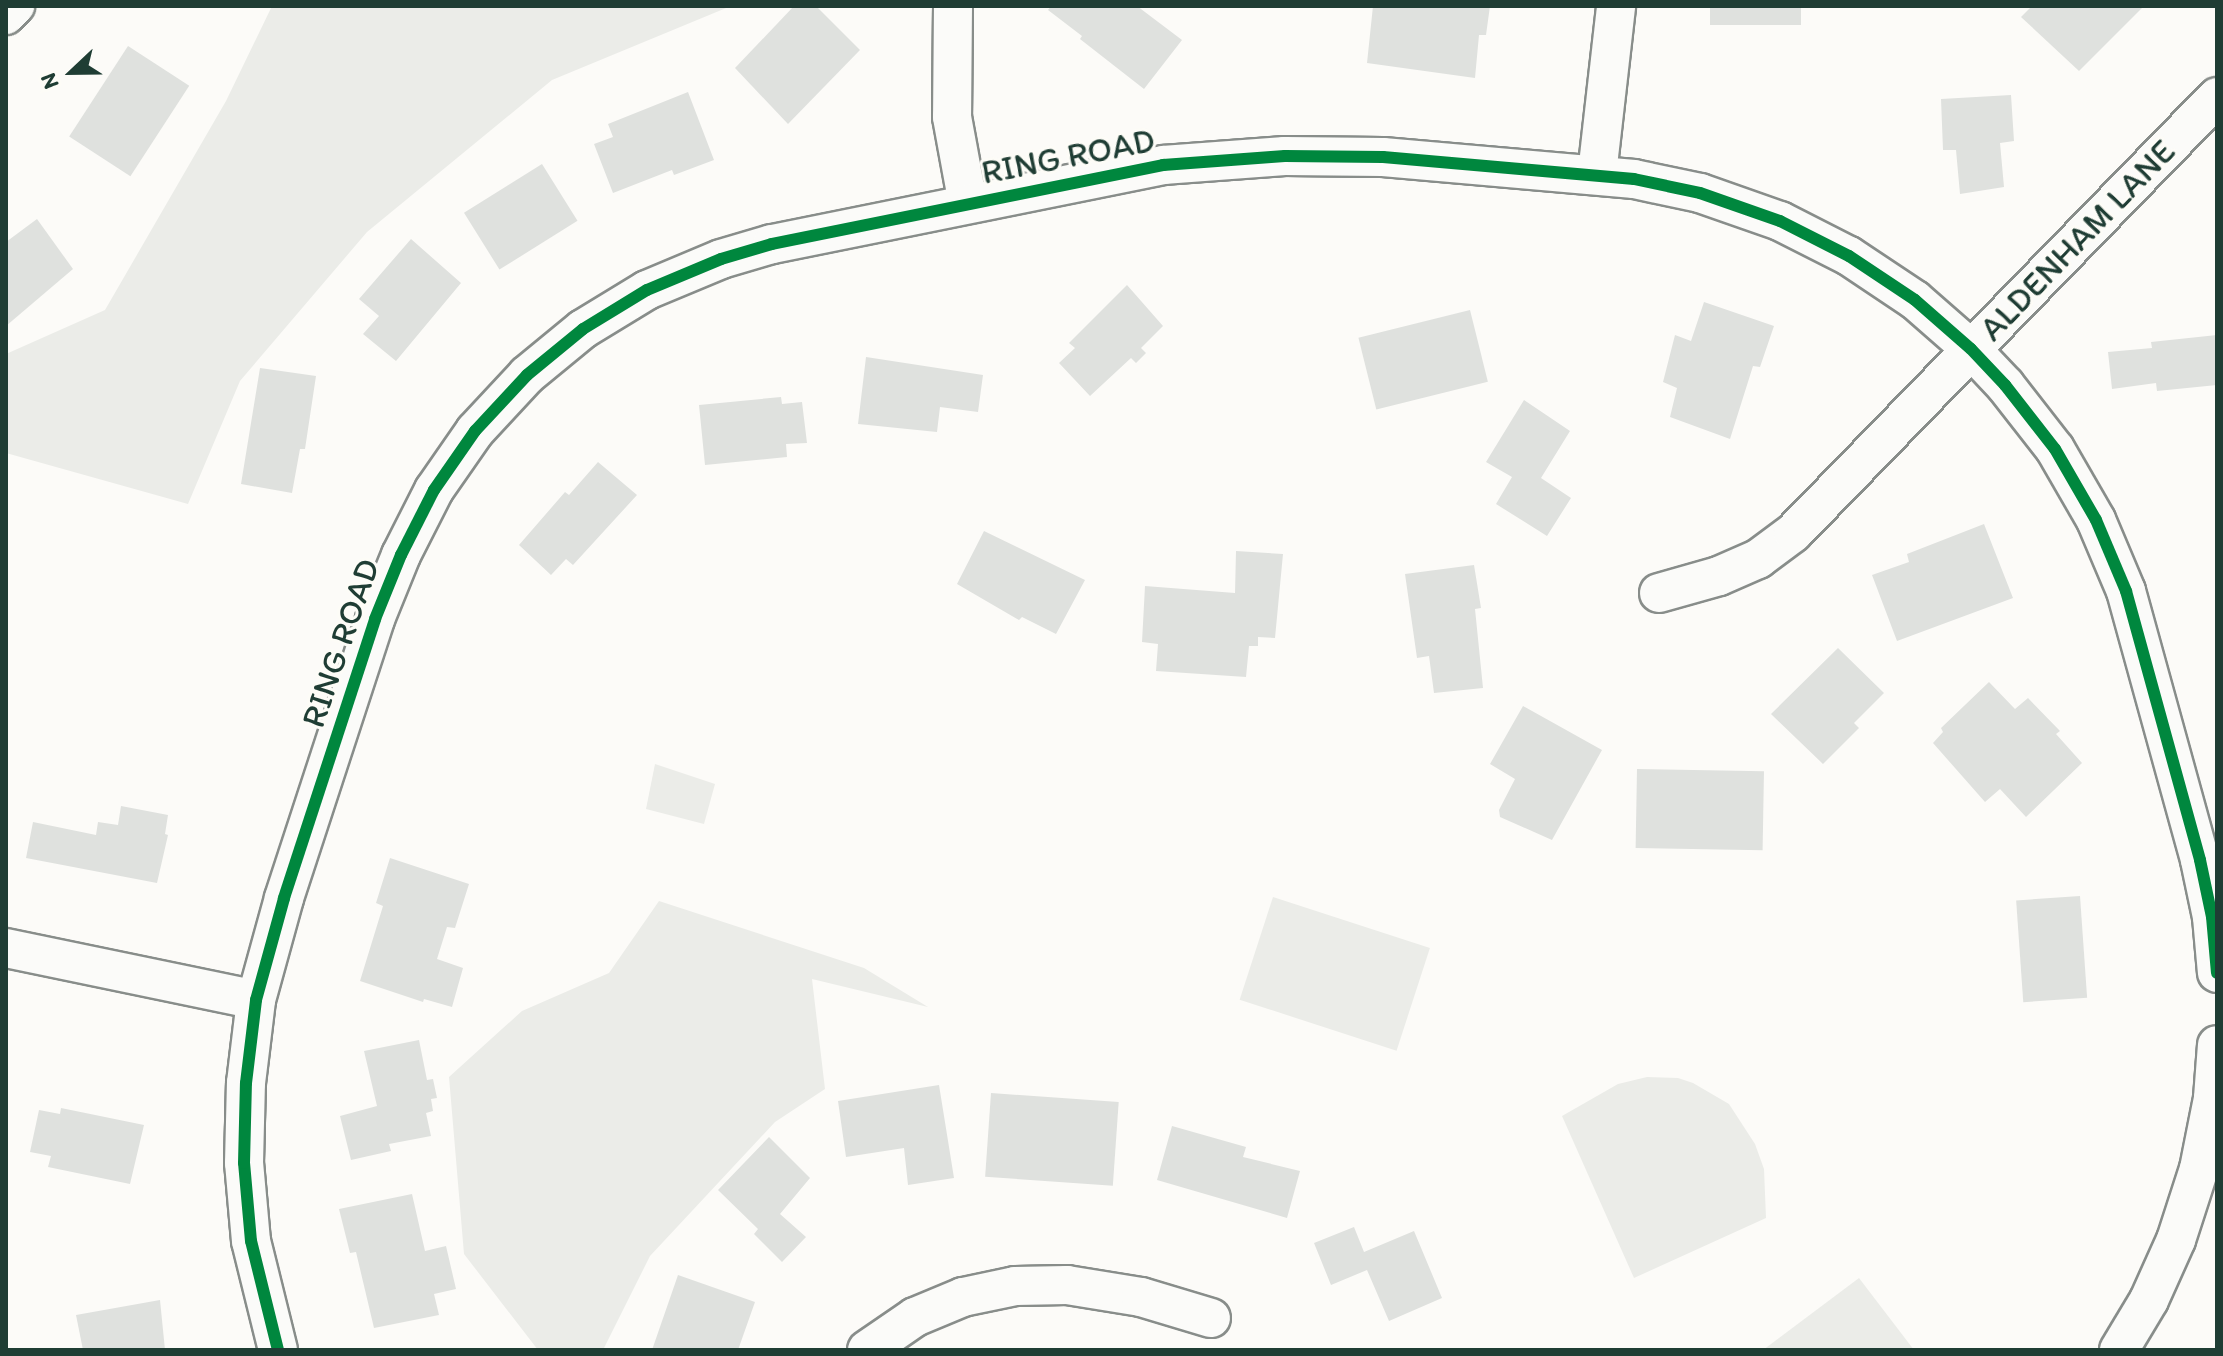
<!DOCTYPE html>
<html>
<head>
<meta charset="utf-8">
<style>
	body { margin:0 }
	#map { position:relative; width:2223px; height:1356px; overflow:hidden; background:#fcfbf8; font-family:Itim,sans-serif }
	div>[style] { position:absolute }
	.green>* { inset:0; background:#ebece8; transform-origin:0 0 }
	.building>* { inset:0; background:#dfe1de; transform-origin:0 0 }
	.roads { filter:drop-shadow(2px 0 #888d8a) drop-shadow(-2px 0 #888d8a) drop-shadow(0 2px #888d8a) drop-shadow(0 -2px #888d8a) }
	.minor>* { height:38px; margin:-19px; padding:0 19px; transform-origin:19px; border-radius:19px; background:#fbfbf9 }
	.cycleway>* { height:12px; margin:-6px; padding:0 6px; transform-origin:6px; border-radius:6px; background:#00873e }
	span { translate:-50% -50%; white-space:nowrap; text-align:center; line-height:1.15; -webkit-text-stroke:6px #fdfcf7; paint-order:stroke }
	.street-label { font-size:34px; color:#1f3d34 }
	.frame { position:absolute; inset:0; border:8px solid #1f3d34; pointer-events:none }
	.north { position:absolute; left:32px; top:32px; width:80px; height:80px; -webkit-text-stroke:6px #fdfcf7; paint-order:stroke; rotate:248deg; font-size:22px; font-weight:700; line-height:32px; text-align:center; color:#1f3d34 }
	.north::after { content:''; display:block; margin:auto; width:28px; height:36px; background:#1f3d34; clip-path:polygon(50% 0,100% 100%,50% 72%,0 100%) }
</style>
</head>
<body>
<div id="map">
	<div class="green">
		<div style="clip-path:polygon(272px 6px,731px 6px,552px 80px,367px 232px,240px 381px,188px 504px,6px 453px,6px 354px,105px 310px,226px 101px)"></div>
		<div style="clip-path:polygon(655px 764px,715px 784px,704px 824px,646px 809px)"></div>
		<div style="left:1273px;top:897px;width:165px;height:108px;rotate:18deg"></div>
		<div style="clip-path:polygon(659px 901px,864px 968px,928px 1007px,812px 979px,825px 1089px,775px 1122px,650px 1256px,603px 1350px,538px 1350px,464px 1254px,449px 1077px,522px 1011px,609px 973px)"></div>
		<div style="clip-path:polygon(1647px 1077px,1678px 1078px,1693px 1083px,1729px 1104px,1755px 1144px,1764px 1169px,1766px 1218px,1634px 1278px,1562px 1116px,1618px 1084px)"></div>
		<div style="clip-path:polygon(1859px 1278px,1914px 1350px,1763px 1350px)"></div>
	</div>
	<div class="building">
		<div style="clip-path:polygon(794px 6px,816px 6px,860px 50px,788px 124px,735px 68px)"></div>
		<div style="clip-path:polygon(1051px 6px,1137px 6px,1182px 40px,1144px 89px,1080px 39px,1082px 36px,1048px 10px)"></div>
		<div style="clip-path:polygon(1373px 6px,1490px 6px,1486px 35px,1479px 35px,1475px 78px,1367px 63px)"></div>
		<div style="left:1710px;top:6px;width:91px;height:19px"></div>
		<div style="clip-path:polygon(2032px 6px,2144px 6px,2079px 71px,2021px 17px)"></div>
		<div style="left:128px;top:46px;width:73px;height:108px;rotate:33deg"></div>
		<div style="clip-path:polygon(688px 92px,714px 160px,674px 175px,672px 170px,613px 193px,594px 144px,613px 137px,608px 124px)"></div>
		<div style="clip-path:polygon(2011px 95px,2014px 141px,2000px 143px,2004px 187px,1960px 194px,1956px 150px,1943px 150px,1941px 99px)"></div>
		<div style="left:542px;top:164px;width:67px;height:92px;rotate:58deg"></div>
		<div style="clip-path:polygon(37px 219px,73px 269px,6px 326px,6px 242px)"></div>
		<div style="clip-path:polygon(411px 239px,461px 283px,396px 361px,363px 334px,379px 316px,359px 299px)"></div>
		<div style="clip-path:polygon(1127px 285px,1163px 326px,1141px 348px,1146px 353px,1136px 363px,1131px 358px,1090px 396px,1059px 363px,1075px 348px,1069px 343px)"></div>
		<div style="clip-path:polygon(1704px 302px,1774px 326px,1760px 367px,1753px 366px,1730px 439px,1670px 417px,1677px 388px,1663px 382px,1675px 335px,1691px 341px)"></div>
		<div style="left:1470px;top:310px;width:74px;height:115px;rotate:76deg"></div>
		<div style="clip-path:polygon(2217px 335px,2217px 385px,2157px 391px,2156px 383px,2112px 389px,2108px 352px,2152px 348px,2151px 342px)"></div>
		<div style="clip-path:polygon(866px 357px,983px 375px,978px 412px,940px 407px,937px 432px,858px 424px)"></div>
		<div style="clip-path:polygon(260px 368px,316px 376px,305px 449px,300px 449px,292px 493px,241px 484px)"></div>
		<div style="clip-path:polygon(781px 397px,782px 404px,802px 402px,807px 443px,786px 444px,787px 457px,705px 465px,699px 405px)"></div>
		<div style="clip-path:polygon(1524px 400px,1570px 431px,1541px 478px,1571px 498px,1547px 536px,1496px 504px,1512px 477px,1486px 462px)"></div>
		<div style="clip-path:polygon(598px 462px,637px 495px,573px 565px,566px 559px,551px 575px,519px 545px,565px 492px,569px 495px)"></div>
		<div style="clip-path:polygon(1984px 524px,2013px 598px,1897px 641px,1872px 575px,1909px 562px,1907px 554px)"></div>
		<div style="clip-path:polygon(984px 531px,1085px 580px,1056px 634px,1022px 617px,1019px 620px,957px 584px)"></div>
		<div style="clip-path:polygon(1236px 551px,1283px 554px,1275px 638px,1258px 637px,1258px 646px,1249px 646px,1246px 677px,1156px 671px,1158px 644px,1142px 642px,1145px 586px,1235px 593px)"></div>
		<div style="clip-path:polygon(1474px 565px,1481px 608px,1475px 609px,1483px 688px,1434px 693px,1429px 656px,1417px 658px,1405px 574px)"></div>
		<div style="clip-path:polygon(1838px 648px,1884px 693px,1854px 723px,1859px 728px,1823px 764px,1771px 714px)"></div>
		<div style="clip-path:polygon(1989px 682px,2015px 709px,2028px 698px,2060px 731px,2056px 734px,2082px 763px,2026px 817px,2000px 789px,1985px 802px,1933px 743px,1943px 732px,1941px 728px)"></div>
		<div style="clip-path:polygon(1523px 706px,1602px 750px,1552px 840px,1500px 817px,1499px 810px,1515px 779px,1490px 764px)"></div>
		<div style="left:1637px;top:769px;width:127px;height:79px;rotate:1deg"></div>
		<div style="clip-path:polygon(121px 806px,168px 815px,165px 834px,168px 835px,157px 883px,26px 858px,33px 822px,96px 835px,98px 822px,118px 825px)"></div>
		<div style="clip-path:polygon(390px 858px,469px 884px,455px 928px,447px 927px,437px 959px,463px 968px,452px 1007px,424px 999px,423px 1002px,360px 981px,383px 906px,376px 903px)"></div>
		<div style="left:2080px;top:896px;width:102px;height:64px;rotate:86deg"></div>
		<div style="clip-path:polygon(419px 1040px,427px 1080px,433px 1079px,437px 1098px,431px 1099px,433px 1111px,426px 1113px,431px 1136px,389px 1144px,391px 1151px,351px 1160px,340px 1116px,377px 1106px,364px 1051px)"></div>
		<div style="clip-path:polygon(939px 1085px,954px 1178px,908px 1185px,904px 1148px,846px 1157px,838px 1101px)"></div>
		<div style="left:991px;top:1093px;width:128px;height:84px;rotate:4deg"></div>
		<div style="clip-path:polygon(61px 1108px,144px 1125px,130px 1184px,48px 1167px,51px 1156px,30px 1152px,39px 1110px,60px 1114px)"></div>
		<div style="clip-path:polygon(1172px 1126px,1246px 1147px,1243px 1157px,1300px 1171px,1287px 1218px,1157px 1180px)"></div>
		<div style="clip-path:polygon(769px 1137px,810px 1178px,780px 1214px,806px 1237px,782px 1262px,754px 1234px,758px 1229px,718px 1190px)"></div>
		<div style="clip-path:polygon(412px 1194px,425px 1251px,446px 1246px,456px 1289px,434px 1294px,439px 1315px,374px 1328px,356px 1252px,350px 1253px,339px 1209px)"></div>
		<div style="clip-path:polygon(1354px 1227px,1364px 1252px,1414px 1231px,1442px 1298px,1389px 1321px,1367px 1270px,1331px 1285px,1314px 1243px)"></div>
		<div style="clip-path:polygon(678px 1275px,755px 1302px,738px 1350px,652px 1350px)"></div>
		<div style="clip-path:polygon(160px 1300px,165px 1350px,83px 1350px,76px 1315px)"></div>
	</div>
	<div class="roads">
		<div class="minor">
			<div style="left:953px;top:6px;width:111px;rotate:90.5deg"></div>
			<div style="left:952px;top:117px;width:88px;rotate:79.6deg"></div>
			<div style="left:6px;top:15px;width:13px;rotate:-45deg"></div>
			<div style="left:1597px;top:174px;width:169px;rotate:-83.5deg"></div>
			<div style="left:1659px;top:593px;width:62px;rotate:-15.8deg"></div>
			<div style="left:1719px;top:576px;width:43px;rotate:-23.6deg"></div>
			<div style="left:1758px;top:559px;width:44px;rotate:-36.6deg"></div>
			<div style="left:1793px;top:533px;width:608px;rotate:-45.8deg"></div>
			<div style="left:6px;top:948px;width:255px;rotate:11.7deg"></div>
			<div style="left:278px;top:1350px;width:112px;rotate:-103.9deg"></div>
			<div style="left:251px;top:1241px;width:78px;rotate:-95.1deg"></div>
			<div style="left:244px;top:1163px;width:80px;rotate:-88.6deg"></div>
			<div style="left:246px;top:1083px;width:84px;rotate:-83.1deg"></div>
			<div style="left:256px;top:1000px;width:106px;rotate:-74.6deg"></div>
			<div style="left:284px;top:898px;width:293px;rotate:-71.9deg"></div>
			<div style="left:375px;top:619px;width:69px;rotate:-67.9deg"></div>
			<div style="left:401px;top:555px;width:73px;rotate:-63.1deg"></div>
			<div style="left:434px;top:490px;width:72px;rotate:-55.2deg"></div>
			<div style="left:475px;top:431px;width:76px;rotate:-47.1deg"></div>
			<div style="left:527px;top:375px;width:72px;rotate:-39.4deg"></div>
			<div style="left:583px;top:329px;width:75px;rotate:-31.4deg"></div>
			<div style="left:647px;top:290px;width:80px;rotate:-22.7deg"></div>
			<div style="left:721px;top:259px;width:53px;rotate:-16.4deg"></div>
			<div style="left:772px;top:244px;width:399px;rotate:-11.4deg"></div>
			<div style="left:1163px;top:165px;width:122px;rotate:-4.2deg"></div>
			<div style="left:1285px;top:156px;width:98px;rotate:0.6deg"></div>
			<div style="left:1383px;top:157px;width:252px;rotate:5deg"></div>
			<div style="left:1634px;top:179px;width:67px;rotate:12deg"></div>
			<div style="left:1700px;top:193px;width:85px;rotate:19.3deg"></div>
			<div style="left:1780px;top:221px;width:77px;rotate:26.9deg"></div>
			<div style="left:1849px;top:256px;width:79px;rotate:33.7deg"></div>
			<div style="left:1915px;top:300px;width:74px;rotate:41.2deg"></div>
			<div style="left:1971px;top:349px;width:50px;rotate:46.6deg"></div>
			<div style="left:2005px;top:385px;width:81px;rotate:52deg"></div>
			<div style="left:2055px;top:449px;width:82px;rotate:60deg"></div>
			<div style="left:2096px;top:520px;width:77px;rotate:67.1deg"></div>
			<div style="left:2126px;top:591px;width:279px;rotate:74.6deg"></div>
			<div style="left:2200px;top:860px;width:58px;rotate:78.1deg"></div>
			<div style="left:2212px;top:917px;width:56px;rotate:84.9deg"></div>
			<div style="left:867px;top:1350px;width:58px;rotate:-34.5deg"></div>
			<div style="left:915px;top:1317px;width:52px;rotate:-22.6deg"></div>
			<div style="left:963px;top:1297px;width:53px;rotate:-11.9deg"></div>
			<div style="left:1015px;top:1286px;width:52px;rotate:-1.1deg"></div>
			<div style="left:1067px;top:1285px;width:75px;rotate:9.2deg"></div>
			<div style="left:1141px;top:1297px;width:73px;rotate:16.7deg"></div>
			<div style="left:2119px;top:1350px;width:58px;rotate:-59deg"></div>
			<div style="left:2149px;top:1300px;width:66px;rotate:-65.8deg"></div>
			<div style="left:2176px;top:1240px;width:75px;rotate:-72.1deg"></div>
			<div style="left:2199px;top:1169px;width:72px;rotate:-78.8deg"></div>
			<div style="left:2213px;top:1098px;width:53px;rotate:-85.7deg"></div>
		</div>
	</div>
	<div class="cycleway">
		<div style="left:278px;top:1350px;width:112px;rotate:-103.9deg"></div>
		<div style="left:251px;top:1241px;width:78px;rotate:-95.1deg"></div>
		<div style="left:244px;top:1163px;width:80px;rotate:-88.6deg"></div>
		<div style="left:246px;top:1083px;width:84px;rotate:-83.1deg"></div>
		<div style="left:256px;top:1000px;width:106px;rotate:-74.6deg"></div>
		<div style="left:284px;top:898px;width:293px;rotate:-71.9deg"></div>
		<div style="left:375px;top:619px;width:69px;rotate:-67.9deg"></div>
		<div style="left:401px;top:555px;width:73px;rotate:-63.1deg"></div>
		<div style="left:434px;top:490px;width:72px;rotate:-55.2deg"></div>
		<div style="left:475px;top:431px;width:76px;rotate:-47.1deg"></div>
		<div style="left:527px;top:375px;width:72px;rotate:-39.4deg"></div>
		<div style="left:583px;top:329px;width:75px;rotate:-31.4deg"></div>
		<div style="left:647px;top:290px;width:80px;rotate:-22.7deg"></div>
		<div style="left:721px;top:259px;width:53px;rotate:-16.4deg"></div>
		<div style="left:772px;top:244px;width:399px;rotate:-11.4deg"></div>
		<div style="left:1163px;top:165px;width:122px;rotate:-4.2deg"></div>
		<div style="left:1285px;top:156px;width:98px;rotate:0.6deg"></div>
		<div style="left:1383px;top:157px;width:252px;rotate:5deg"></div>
		<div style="left:1634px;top:179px;width:67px;rotate:12deg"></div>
		<div style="left:1700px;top:193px;width:85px;rotate:19.3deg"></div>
		<div style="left:1780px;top:221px;width:77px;rotate:26.9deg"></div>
		<div style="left:1849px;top:256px;width:79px;rotate:33.7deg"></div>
		<div style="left:1915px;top:300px;width:74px;rotate:41.2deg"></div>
		<div style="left:1971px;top:349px;width:50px;rotate:46.6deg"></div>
		<div style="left:2005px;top:385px;width:81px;rotate:52deg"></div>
		<div style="left:2055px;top:449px;width:82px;rotate:60deg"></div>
		<div style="left:2096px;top:520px;width:77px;rotate:67.1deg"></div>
		<div style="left:2126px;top:591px;width:279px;rotate:74.6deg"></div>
		<div style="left:2200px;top:860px;width:58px;rotate:78.1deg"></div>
		<div style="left:2212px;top:917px;width:56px;rotate:84.9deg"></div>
	</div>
	<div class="street-label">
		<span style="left:1068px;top:156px;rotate:-11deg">RING ROAD</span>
		<span style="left:2077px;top:240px;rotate:-46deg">ALDENHAM LANE</span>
		<span style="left:340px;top:643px;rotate:-71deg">RING ROAD</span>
	</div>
	<div class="frame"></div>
	<div class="north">N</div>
</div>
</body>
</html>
